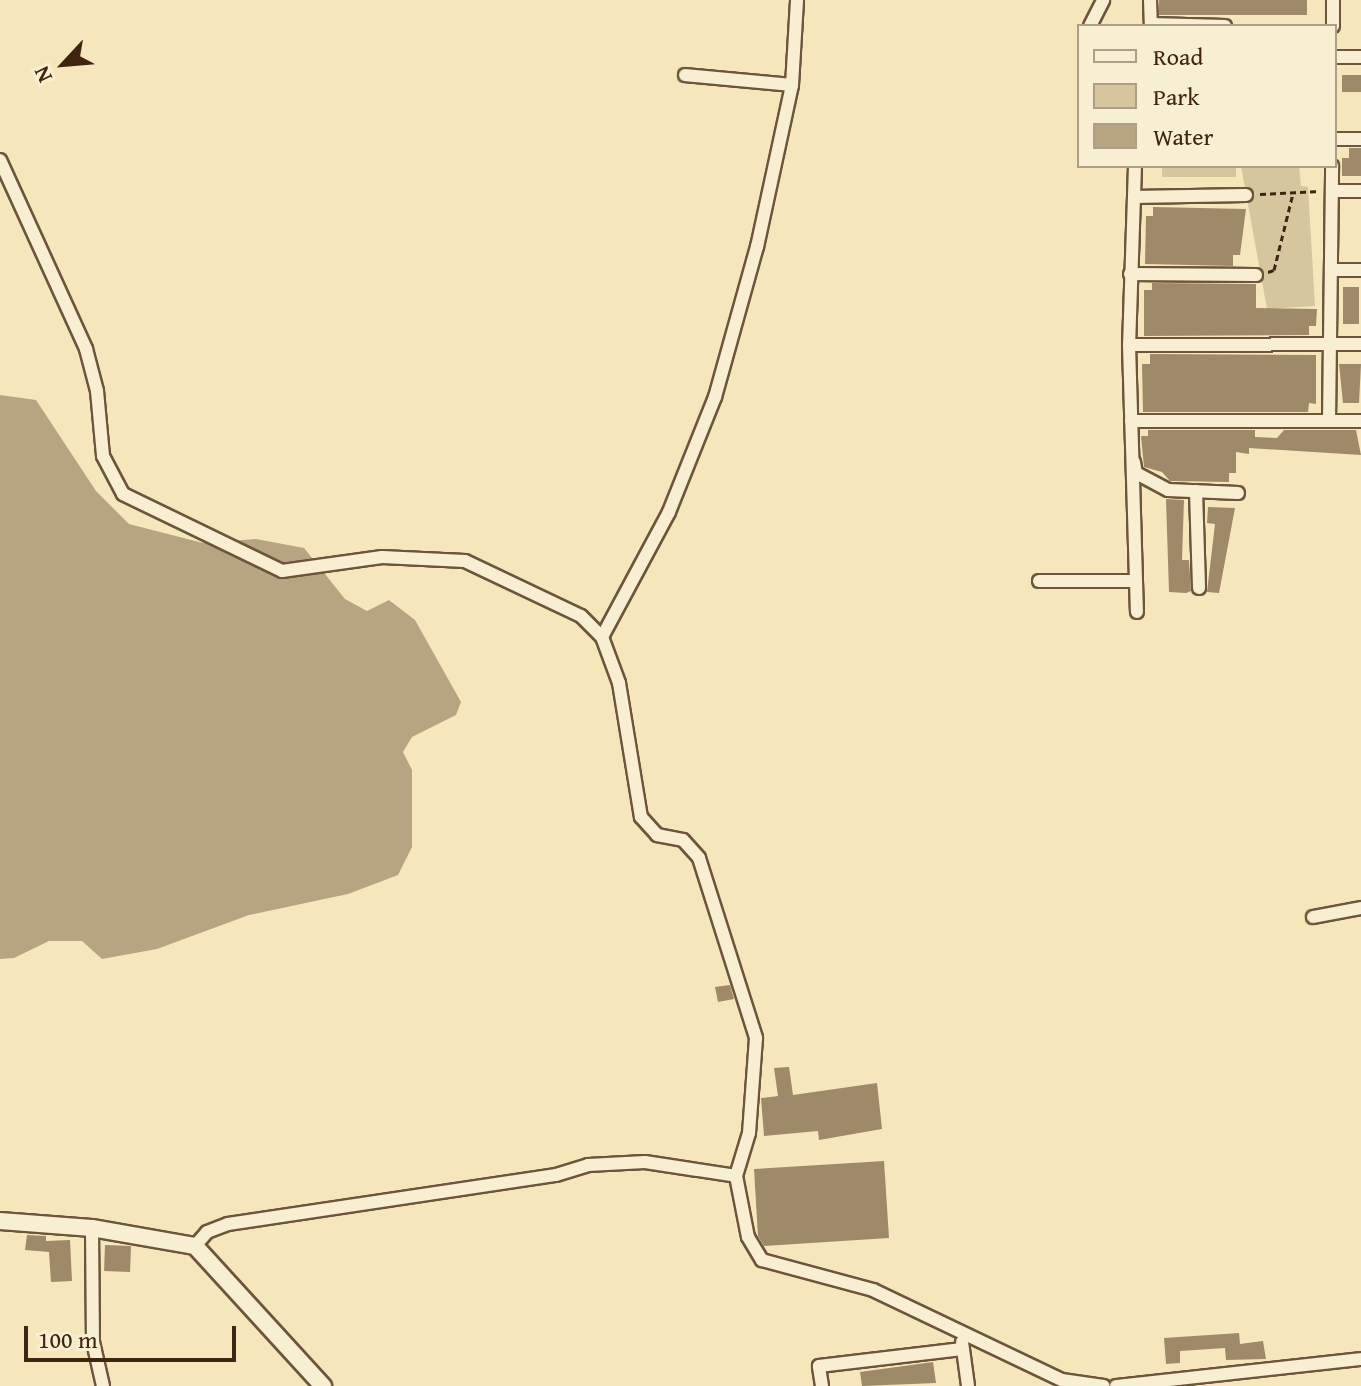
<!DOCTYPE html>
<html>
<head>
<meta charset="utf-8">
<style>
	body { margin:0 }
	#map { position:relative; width:1361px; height:1386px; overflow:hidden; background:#f5e7bb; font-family:"Gentium Book Plus",serif }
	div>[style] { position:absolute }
	.green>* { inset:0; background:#d6c69e; transform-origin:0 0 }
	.water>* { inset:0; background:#b7a581 }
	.building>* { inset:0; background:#9e8968; transform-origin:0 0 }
	.path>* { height:3px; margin-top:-1.5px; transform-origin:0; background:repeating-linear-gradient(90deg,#3f240f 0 6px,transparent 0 10px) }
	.roads { filter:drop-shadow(2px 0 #6c553a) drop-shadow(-2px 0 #6c553a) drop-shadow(0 2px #6c553a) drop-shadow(0 -2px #6c553a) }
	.minor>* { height:12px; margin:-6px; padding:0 6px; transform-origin:6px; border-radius:6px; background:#f8efd3 }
	.tertiary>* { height:16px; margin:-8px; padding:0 8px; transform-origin:8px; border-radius:8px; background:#f8efd3 }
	span { translate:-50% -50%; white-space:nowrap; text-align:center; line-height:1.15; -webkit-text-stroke:8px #f8efd3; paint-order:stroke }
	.legend { position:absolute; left:1077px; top:24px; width:260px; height:144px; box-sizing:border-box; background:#f8efd3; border:2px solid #ae9e85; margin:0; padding:10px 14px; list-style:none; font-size:24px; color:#3f240f }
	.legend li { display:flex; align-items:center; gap:16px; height:40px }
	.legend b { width:40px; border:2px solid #ae9e85 }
	.north { position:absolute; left:24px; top:24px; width:80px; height:80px; -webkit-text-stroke:6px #f8efd3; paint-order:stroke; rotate:244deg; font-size:22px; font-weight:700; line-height:32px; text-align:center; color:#3f240f }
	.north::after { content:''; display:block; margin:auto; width:28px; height:36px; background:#3f240f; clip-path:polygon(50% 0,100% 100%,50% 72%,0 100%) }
	.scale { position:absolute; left:24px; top:1326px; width:212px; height:36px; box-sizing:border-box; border:4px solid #3f240f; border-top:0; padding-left:10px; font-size:24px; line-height:28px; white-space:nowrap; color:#3f240f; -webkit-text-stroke:6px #f8efd3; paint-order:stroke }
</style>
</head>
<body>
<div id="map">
	<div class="green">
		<div style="left:1162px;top:166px;width:74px;height:11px"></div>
		<div style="clip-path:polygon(1241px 166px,1299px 166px,1301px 186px,1308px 187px,1315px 306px,1267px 309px)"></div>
	</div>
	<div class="water">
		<div style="clip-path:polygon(0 395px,36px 400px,96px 491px,129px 524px,203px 543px,256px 539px,304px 548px,345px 599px,367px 611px,389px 600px,415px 620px,461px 702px,456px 715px,412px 737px,403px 752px,412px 770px,412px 847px,398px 875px,348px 894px,249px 915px,157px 949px,102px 959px,82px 941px,49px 941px,14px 958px,0 959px)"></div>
	</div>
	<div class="building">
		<div style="left:1159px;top:0;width:148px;height:15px"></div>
		<div style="left:1342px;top:75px;width:19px;height:17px"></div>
		<div style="clip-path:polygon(1349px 148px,1361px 148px,1361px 176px,1342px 176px,1342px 158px,1349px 158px)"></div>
		<div style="clip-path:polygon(1153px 207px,1246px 209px,1240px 255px,1233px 255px,1233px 266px,1145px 264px,1146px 216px,1153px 216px)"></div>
		<div style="clip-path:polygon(1152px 283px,1256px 284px,1256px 308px,1317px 309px,1316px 326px,1309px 326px,1309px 335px,1144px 336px,1144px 290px,1152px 290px)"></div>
		<div style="left:1343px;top:287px;width:16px;height:37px"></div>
		<div style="clip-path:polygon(1150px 354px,1316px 355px,1316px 404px,1309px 403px,1308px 412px,1143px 412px,1142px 364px,1150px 364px)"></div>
		<div style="clip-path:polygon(1339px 364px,1361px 364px,1359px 403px,1343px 403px)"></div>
		<div style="clip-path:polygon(1148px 430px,1255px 430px,1255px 437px,1277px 438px,1284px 430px,1356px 430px,1361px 455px,1249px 448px,1249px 454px,1236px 452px,1236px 473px,1229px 473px,1229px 482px,1170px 481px,1162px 472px,1144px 467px,1141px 436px,1148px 436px)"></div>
		<div style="clip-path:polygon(1166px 499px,1184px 500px,1182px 560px,1189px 560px,1191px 591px,1186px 593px,1169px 592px)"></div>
		<div style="clip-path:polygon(1208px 507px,1235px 508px,1219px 593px,1207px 592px,1215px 524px,1207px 523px)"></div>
		<div style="clip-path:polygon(730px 985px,734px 999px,718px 1002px,715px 987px)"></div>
		<div style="clip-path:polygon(789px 1067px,793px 1095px,877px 1083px,882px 1129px,819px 1140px,818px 1131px,764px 1136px,761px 1098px,778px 1096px,774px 1068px)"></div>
		<div style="clip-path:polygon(884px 1161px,889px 1238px,764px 1246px,758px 1236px,754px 1169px)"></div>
		<div style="clip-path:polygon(27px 1235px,46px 1236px,46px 1241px,70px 1240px,72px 1281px,51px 1282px,49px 1252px,25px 1250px)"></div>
		<div style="left:105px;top:1245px;width:26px;height:26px;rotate:2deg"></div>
		<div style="clip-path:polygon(1239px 1333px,1240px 1344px,1263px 1341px,1266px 1359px,1226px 1360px,1225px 1348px,1180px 1351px,1180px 1363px,1166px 1364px,1164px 1338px)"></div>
		<div style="clip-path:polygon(933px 1362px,936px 1383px,862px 1386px,860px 1372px)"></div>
	</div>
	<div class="path">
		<div style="left:1260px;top:194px;width:60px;rotate:-2.9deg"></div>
		<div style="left:1268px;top:272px;width:6px;rotate:-18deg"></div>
		<div style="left:1274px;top:270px;width:79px;rotate:-76.1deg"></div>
	</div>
	<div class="roads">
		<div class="minor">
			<div style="left:1150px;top:0;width:24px;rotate:88deg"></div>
			<div style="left:1151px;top:24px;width:74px;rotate:1.5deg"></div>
			<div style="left:1333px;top:0;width:26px;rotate:90deg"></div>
			<div style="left:1090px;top:26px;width:29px;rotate:-63deg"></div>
			<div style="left:1335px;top:57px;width:26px"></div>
			<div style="left:685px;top:75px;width:107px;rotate:5.3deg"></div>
			<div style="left:1335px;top:139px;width:26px"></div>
			<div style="left:0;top:160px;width:208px;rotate:65.5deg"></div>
			<div style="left:86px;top:349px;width:43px;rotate:75.3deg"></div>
			<div style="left:97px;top:391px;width:65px;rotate:84.7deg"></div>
			<div style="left:103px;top:456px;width:43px;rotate:62.2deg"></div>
			<div style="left:123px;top:494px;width:177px;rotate:25.8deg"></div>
			<div style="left:282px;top:571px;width:101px;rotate:-8deg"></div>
			<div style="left:382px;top:557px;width:83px;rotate:2.8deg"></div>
			<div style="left:465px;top:561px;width:128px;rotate:25.4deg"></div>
			<div style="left:581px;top:616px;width:30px;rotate:45deg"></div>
			<div style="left:602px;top:637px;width:49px;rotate:69.7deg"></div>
			<div style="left:619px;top:683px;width:136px;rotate:80.7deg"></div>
			<div style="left:641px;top:817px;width:24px;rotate:48deg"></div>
			<div style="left:657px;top:835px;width:26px;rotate:11deg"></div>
			<div style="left:683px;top:840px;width:24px;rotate:48deg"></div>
			<div style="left:699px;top:858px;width:189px;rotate:72.4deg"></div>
			<div style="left:756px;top:1038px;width:95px;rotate:94.2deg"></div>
			<div style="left:749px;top:1133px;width:45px;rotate:106.8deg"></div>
			<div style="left:1135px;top:166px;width:179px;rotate:91.9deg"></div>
			<div style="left:1129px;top:345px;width:267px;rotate:88.3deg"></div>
			<div style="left:1332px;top:191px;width:29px"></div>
			<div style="left:1134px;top:197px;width:112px;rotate:-1deg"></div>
			<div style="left:1331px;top:270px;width:30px"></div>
			<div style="left:1130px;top:274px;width:126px;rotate:0.5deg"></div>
			<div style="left:1129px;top:345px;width:232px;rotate:-0.2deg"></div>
			<div style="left:1131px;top:421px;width:230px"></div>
			<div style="left:1329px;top:421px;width:255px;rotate:-89.3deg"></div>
			<div style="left:1134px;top:462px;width:11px;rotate:80deg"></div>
			<div style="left:1136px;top:473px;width:36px;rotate:28deg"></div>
			<div style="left:1168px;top:490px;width:70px;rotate:2.5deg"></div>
			<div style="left:1196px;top:491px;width:97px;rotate:88.2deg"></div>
			<div style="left:1039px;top:581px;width:97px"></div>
			<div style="left:602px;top:637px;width:142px;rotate:-61.8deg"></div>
			<div style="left:669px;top:512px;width:124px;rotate:-68.2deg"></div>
			<div style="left:715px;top:397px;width:156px;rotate:-74.4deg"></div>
			<div style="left:757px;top:247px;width:166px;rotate:-77.8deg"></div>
			<div style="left:792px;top:85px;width:85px;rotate:-86.6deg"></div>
			<div style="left:1313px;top:917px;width:49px;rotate:-10.6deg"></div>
			<div style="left:92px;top:1228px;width:114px;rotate:89.5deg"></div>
			<div style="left:93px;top:1342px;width:45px;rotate:77.2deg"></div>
			<div style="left:195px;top:1246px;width:18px;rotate:-49deg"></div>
			<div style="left:207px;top:1232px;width:22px;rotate:-21deg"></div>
			<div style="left:228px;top:1224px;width:332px;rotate:-8.5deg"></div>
			<div style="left:556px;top:1175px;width:34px;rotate:-17deg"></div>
			<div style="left:588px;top:1165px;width:57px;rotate:-3deg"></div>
			<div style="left:645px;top:1162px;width:92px;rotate:8.7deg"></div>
			<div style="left:736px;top:1176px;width:62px;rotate:78.9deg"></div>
			<div style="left:748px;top:1237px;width:27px;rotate:59deg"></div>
			<div style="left:762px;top:1260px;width:115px;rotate:15.1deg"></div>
			<div style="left:873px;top:1290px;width:209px;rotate:25.5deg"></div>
			<div style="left:1062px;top:1380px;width:42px;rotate:8.1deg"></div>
			<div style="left:962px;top:1342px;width:44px;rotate:82.2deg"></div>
			<div style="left:822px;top:1386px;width:20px;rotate:-99deg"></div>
			<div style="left:819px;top:1366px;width:144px;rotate:-6.8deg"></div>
			<div style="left:1116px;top:1386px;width:246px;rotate:-6.3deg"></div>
		</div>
		<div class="tertiary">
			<div style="left:0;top:1221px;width:92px;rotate:4.4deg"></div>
			<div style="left:92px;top:1228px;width:105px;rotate:9.9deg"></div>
			<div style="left:195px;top:1246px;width:190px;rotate:47.6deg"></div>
		</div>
	</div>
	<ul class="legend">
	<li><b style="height:10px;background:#f8efd3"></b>Road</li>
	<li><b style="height:22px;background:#d6c69e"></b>Park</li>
	<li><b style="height:22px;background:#b7a581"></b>Water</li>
	</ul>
	<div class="north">N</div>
	<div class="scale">100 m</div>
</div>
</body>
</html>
